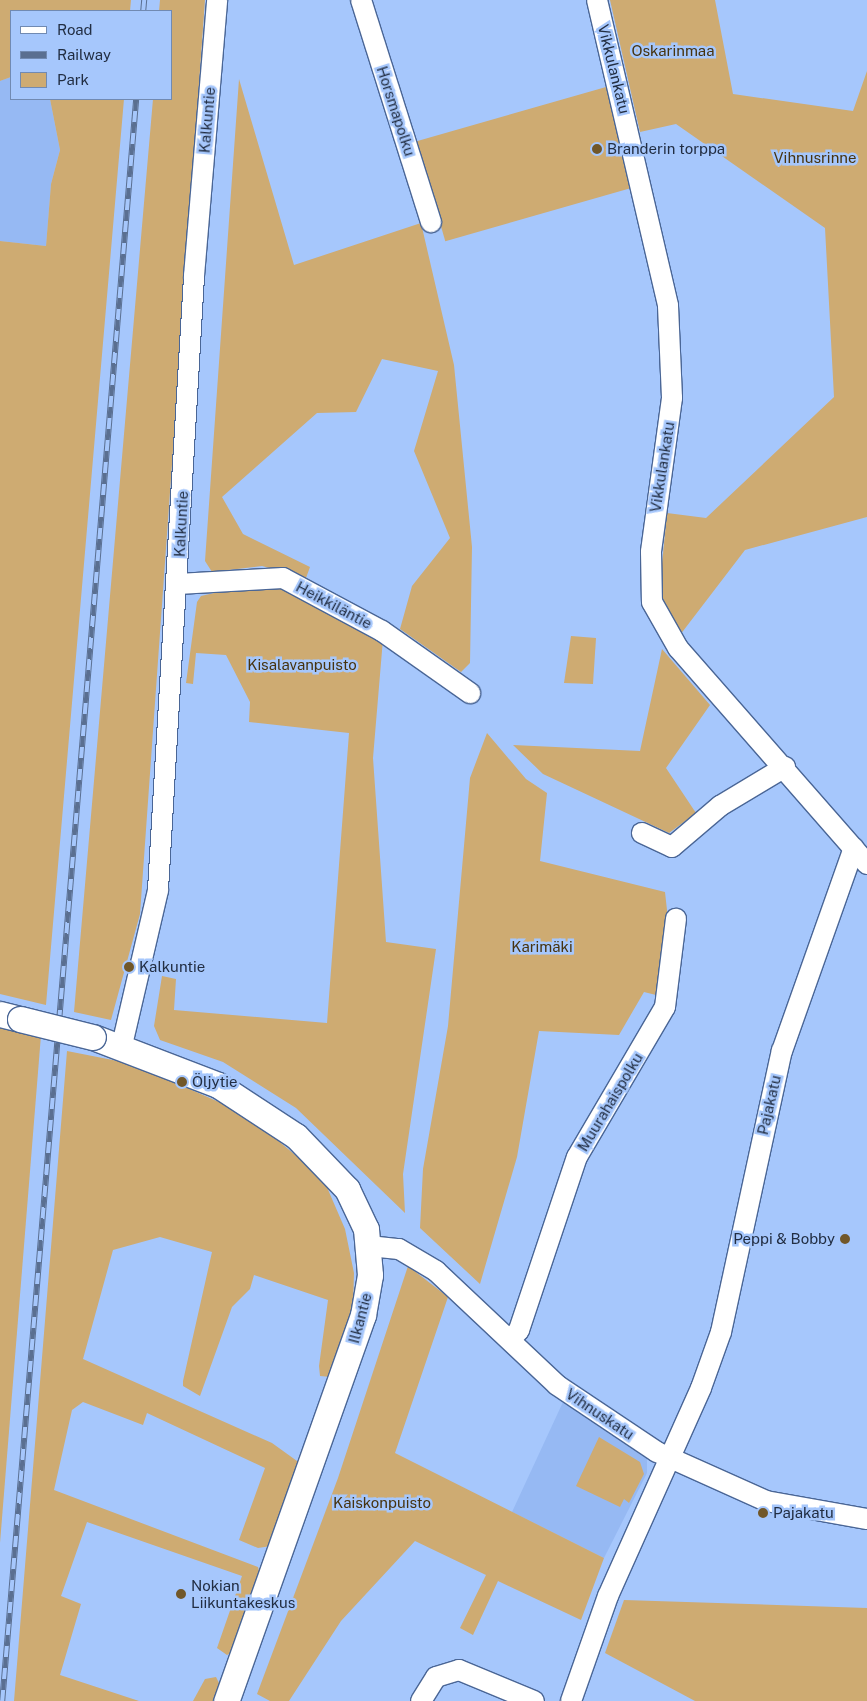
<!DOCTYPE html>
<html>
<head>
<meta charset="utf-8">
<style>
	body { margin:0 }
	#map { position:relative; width:867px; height:1701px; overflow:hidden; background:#a6c7fc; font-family:"Public Sans",sans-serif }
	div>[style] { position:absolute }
	.built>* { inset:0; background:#96b9f3 }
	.green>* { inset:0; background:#ceab72; transform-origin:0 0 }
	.roads { filter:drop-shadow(1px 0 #4a6696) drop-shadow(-1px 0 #4a6696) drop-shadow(0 1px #4a6696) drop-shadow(0 -1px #4a6696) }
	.minor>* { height:20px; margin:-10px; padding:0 10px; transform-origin:10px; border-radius:10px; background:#fff }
	.major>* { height:25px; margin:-12.5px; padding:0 12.5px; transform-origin:12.5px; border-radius:12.5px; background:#fff }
	.rail>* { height:5.5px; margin-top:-2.75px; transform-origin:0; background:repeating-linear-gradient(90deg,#a6c7fc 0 11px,#5a6f91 0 22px); box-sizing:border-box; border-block:1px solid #5a6f91 }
	.bridges { filter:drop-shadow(1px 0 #4a6696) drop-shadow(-1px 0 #4a6696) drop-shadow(0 1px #4a6696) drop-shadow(0 -1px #4a6696) }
	.major-bridge>* { height:25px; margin:-12.5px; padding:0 12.5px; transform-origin:12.5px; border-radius:12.5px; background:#fff }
	.dots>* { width:14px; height:14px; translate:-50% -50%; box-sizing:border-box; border:2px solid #a6c7fc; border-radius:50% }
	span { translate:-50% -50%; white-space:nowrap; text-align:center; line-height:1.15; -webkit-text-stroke:5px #a6c7fc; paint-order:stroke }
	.park-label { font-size:15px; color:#46330f }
	.street-label { font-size:15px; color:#222e43 }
	.poi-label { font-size:15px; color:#222e43 }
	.left { translate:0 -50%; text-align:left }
	.right { translate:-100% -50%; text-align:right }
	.legend { position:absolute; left:10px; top:10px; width:162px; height:90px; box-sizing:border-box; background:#a6c7fc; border:1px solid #718ab2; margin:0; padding:6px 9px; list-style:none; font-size:15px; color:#222e43 }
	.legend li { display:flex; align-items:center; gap:10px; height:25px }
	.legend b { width:25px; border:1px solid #718ab2 }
</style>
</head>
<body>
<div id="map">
	<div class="built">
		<div style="clip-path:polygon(11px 77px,11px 99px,50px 99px,60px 150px,51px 184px,46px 246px,0 241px,0 81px)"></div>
		<div style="clip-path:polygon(563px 1402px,647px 1458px,647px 1473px,604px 1558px,512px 1512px)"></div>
	</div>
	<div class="green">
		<div style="clip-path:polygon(0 0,131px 0,130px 11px,11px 11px,11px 77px,0 81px)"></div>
		<div style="clip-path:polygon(160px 0,205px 0,140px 914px,111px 1020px,74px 1012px,153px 99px,171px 99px,171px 11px,159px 11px)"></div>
		<div style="clip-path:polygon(610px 0,715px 0,733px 94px,853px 111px,867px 71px,867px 517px,745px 550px,680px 635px,666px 612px,660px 584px,667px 513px,706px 518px,834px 397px,825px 228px,676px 124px,640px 132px)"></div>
		<div style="clip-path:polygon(239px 79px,294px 265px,421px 223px,454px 365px,472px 547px,470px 663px,461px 672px,400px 629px,412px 586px,450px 538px,414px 451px,438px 371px,382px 359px,356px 412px,317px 413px,222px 497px,243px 534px,310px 567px,306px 578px,262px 566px,212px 572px,205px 561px)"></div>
		<div style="left:606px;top:87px;width:104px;height:197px;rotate:74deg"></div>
		<div style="clip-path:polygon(50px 99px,124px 99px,46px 1005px,0 994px,0 241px,46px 246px,51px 184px,60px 150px)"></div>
		<div style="clip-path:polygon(263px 582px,294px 590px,383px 639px,373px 758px,386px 942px,436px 949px,403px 1174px,405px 1213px,296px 1108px,223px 1062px,160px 1040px,154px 1026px,162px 976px,176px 979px,174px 1010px,327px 1023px,349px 733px,249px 722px,250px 702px,226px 655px,196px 653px,193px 684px,186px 683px,197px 602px,201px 596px)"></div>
		<div style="clip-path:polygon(571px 636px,596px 638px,593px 684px,564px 683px)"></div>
		<div style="clip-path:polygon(662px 649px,710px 705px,666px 768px,696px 813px,669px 833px,543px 774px,513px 745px,640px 751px)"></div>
		<div style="clip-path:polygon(487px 733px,526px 779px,547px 793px,540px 861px,665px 892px,669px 928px,660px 996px,644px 992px,619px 1035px,539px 1031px,517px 1157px,480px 1284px,420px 1228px,423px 1169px,448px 1026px,470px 778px)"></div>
		<div style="clip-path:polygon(0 1025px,41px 1035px,0 1543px)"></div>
		<div style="clip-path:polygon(67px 1051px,133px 1064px,246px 1114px,323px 1178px,345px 1229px,354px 1273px,353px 1307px,331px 1377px,320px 1376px,319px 1366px,328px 1300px,254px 1275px,250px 1289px,232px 1307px,200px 1396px,183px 1386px,183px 1381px,212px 1252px,160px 1237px,113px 1250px,83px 1359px,272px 1443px,297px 1461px,297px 1473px,271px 1546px,258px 1548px,239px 1540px,265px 1468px,147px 1413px,143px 1425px,83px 1402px,72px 1410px,54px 1490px,258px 1567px,260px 1575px,233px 1652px,227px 1655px,217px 1648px,242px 1576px,87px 1522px,61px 1596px,81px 1604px,60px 1675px,139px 1701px,14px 1701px)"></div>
		<div style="clip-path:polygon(408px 1266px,448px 1297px,395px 1453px,604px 1558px,581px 1620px,498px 1581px,473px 1635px,460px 1628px,486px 1575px,415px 1541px,341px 1621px,289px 1701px,270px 1701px,257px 1694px,338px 1478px)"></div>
		<div style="clip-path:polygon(599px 1437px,640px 1462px,644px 1474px,629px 1503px,624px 1499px,620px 1507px,576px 1486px)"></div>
		<div style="clip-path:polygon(624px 1600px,867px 1608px,867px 1701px,695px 1701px,605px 1653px)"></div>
		<div style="clip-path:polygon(216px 1677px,221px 1687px,216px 1701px,193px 1701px,205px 1679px)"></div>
	</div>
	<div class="roads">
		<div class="minor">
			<div style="left:361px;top:0;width:233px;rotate:72.5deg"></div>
			<div style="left:597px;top:0;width:314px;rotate:76.9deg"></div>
			<div style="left:668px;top:306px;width:92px;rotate:87.5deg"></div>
			<div style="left:672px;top:398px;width:155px;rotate:97.8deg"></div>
			<div style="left:651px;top:552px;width:50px;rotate:88.9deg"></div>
			<div style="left:652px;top:602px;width:53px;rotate:60.5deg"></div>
			<div style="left:678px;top:648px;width:287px;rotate:48.8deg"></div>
			<div style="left:178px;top:584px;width:105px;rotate:-3.3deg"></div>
			<div style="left:283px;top:578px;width:112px;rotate:28.2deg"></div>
			<div style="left:382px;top:631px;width:108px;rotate:35.2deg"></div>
			<div style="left:642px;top:833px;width:33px;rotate:25deg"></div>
			<div style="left:672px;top:847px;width:63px;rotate:-40.5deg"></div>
			<div style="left:720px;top:806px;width:76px;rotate:-31deg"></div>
			<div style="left:122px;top:1045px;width:159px;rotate:-76.9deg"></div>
			<div style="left:158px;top:890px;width:615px;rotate:-86.64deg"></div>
			<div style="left:194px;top:276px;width:277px;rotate:-85.2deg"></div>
			<div style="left:369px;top:1246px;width:30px;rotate:6deg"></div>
			<div style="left:399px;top:1249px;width:43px;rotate:30.7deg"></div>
			<div style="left:436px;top:1271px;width:166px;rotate:43.3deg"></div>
			<div style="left:557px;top:1385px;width:120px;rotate:33.8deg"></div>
			<div style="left:657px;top:1452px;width:120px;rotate:24.2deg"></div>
			<div style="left:766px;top:1501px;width:103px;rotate:10.1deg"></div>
			<div style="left:511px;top:1339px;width:12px;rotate:-48deg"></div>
			<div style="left:519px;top:1330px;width:182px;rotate:-71.5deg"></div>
			<div style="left:577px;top:1157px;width:174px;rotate:-59.6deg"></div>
			<div style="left:665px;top:1007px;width:89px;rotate:-82.9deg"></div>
			<div style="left:421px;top:1701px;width:28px;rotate:-58deg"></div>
			<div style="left:436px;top:1677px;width:24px;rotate:-17deg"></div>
			<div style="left:459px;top:1670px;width:81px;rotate:22.5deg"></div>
			<div style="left:571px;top:1701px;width:111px;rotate:-70.6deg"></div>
			<div style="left:608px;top:1596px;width:228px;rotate:-65.9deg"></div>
			<div style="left:701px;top:1388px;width:59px;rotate:-70.3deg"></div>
			<div style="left:721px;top:1332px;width:288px;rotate:-77.8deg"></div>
			<div style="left:782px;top:1051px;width:215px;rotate:-70.5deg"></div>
		</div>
		<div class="major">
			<div style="left:0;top:1014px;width:21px;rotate:14deg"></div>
			<div style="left:93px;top:1037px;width:134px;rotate:21deg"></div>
			<div style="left:218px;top:1085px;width:93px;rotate:33.2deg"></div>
			<div style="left:296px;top:1136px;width:74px;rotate:46.1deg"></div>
			<div style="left:347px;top:1189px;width:44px;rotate:64.6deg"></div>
			<div style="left:366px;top:1229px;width:46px;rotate:85deg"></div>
			<div style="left:370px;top:1275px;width:41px;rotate:99.9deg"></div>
			<div style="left:363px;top:1315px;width:410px;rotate:109.5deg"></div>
		</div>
	</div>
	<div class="rail">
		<div style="left:143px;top:11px;width:11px;rotate:-85deg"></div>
		<div style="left:2px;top:1701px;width:1608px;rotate:-85.22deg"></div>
	</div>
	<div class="bridges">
		<div class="major-bridge">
			<div style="left:20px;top:1019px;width:75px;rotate:13.9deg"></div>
		</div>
	</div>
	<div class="dots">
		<div style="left:597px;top:149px;background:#715729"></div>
		<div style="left:129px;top:967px;background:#715729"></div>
		<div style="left:182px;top:1082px;background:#715729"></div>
		<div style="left:845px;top:1239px;background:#715729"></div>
		<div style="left:763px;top:1513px;background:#715729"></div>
		<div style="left:181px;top:1594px;background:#715729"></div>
	</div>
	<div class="park-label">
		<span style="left:673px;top:51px">Oskarinmaa</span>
		<span style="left:815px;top:158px">Vihnusrinne</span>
		<span style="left:302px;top:665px">Kisalavanpuisto</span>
		<span style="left:542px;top:947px">Karimäki</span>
		<span style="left:382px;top:1503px">Kaiskonpuisto</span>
	</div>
	<div class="street-label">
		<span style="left:614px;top:69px;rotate:76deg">Vikkulankatu</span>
		<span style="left:396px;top:111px;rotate:72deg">Horsmapolku</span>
		<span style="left:207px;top:120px;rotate:-85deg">Kalkuntie</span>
		<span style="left:662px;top:467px;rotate:-81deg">Vikkulankatu</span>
		<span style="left:181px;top:524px;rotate:-87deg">Kalkuntie</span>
		<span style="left:334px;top:605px;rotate:28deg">Heikkiläntie</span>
		<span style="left:610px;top:1102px;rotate:-59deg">Muurahaispolku</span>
		<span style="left:769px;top:1105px;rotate:-77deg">Pajakatu</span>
		<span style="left:360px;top:1318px;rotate:-75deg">Ilkantie</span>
		<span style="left:600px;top:1414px;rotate:34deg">Vihnuskatu</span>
	</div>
	<div class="poi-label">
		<span class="left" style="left:607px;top:149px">Branderin torppa</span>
		<span class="left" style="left:139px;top:967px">Kalkuntie</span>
		<span class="left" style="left:192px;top:1082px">Öljytie</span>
		<span class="right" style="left:835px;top:1239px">Peppi &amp; Bobby</span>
		<span class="left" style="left:773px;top:1513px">Pajakatu</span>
		<span class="left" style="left:191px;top:1594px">Nokian<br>Liikuntakeskus</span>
	</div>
	<ul class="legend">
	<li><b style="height:6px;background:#fff"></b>Road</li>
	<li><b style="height:6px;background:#5a6f91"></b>Railway</li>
	<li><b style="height:14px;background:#ceab72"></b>Park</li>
	</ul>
</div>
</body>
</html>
